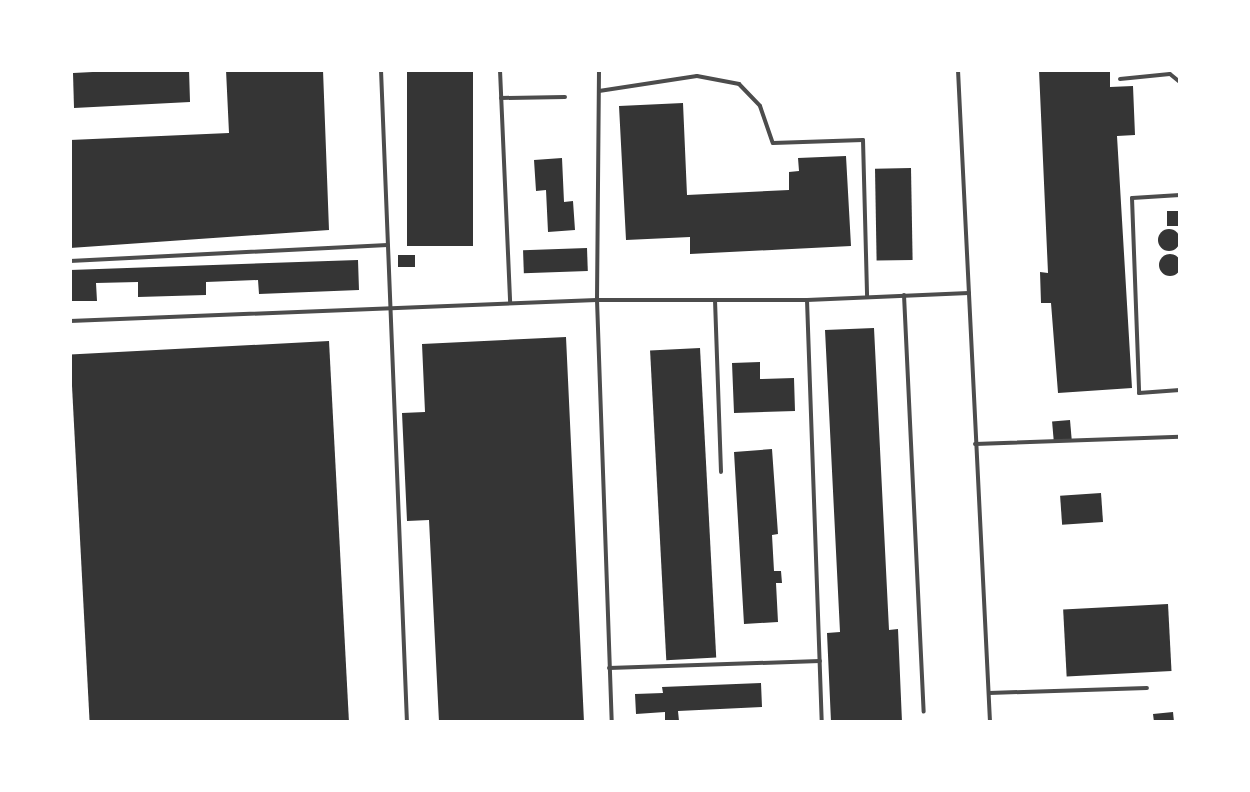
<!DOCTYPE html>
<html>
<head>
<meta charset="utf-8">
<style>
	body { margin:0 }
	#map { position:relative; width:1250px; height:792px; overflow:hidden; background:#fff; font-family:Merriweather,serif }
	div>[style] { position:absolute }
	.building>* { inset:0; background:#353535; transform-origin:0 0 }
	.round { border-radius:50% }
	.service>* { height:4px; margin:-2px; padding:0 2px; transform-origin:2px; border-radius:2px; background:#4c4c4c }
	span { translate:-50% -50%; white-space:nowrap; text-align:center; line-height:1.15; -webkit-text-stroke:4.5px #fff; paint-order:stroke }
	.frame { position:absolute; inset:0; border:72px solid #fff; pointer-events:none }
</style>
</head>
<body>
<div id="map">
	<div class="building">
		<div style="clip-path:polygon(132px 70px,189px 70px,190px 102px,74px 108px,73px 73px)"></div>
		<div style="clip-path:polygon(226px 70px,323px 70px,329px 230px,70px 248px,70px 140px,229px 133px)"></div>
		<div style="left:407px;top:70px;width:66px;height:176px"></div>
		<div style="clip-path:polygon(1039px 70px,1110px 70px,1110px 87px,1133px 86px,1135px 135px,1117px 136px,1132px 388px,1058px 393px,1051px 303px,1041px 303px,1040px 272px,1048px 273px)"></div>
		<div style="clip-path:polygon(683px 103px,687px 195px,789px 190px,789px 172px,799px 171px,798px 158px,846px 156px,851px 246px,690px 254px,690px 237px,626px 240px,619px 106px)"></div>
		<div style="clip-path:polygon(562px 158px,564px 202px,573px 201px,575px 230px,548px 232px,546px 190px,536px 191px,534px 160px)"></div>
		<div style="left:911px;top:168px;width:92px;height:36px;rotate:89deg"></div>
		<div style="left:1179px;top:211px;width:15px;height:12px;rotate:90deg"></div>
		<div class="round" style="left:1158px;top:229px;width:22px;height:22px"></div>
		<div style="left:587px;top:248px;width:23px;height:64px;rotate:88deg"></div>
		<div class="round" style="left:1159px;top:254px;width:22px;height:22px"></div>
		<div style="left:415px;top:255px;width:12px;height:17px;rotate:90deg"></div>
		<div style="clip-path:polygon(358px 260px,359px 290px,259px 294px,258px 280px,206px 282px,206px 295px,138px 297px,138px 282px,96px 283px,97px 301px,70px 301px,70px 270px)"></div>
		<div style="clip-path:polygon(874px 328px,889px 630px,898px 629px,902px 722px,831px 722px,827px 633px,840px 632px,825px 330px)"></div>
		<div style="clip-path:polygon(566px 337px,584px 722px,439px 722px,429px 520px,407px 521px,402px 413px,425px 412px,422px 344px)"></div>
		<div style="left:329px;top:341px;width:381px;height:259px;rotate:87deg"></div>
		<div style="left:700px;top:348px;width:310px;height:50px;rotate:87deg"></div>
		<div style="clip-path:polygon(760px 362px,760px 379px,794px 378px,795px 411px,734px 413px,732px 363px)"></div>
		<div style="left:1070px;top:420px;width:21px;height:18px;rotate:85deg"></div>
		<div style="clip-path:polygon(772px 449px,778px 534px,772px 535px,774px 571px,781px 571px,782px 583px,776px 583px,778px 622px,744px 624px,734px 452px)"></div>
		<div style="left:1101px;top:493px;width:29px;height:41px;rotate:86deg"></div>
		<div style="left:1168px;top:604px;width:67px;height:105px;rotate:87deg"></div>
		<div style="clip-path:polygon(761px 683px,762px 707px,678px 711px,679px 721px,665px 722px,665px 712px,636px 714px,635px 694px,663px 693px,662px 687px)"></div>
		<div style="clip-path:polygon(1173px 712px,1174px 722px,1154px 722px,1153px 714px)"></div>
	</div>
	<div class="service">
		<div style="left:381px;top:70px;width:653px;rotate:87.72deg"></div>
		<div style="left:500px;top:70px;width:233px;rotate:87.5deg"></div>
		<div style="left:599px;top:70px;width:230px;rotate:90.5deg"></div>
		<div style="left:597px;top:300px;width:210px"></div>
		<div style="left:807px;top:300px;width:162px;rotate:-2.5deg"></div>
		<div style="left:958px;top:70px;width:653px;rotate:87.19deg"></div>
		<div style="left:1120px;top:79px;width:50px;rotate:-5.7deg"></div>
		<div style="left:1170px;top:74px;width:13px;rotate:39deg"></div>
		<div style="left:599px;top:91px;width:99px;rotate:-8.7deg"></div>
		<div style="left:697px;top:76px;width:43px;rotate:10.8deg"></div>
		<div style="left:739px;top:84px;width:30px;rotate:46deg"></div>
		<div style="left:760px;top:106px;width:39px;rotate:71deg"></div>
		<div style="left:773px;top:143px;width:90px;rotate:-1.9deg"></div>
		<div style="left:863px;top:140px;width:157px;rotate:88.5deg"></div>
		<div style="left:501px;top:98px;width:64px;rotate:-0.9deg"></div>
		<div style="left:1180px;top:195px;width:48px;rotate:176.4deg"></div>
		<div style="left:1132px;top:198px;width:195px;rotate:87.9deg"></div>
		<div style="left:1139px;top:393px;width:41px;rotate:-4.2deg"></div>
		<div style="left:70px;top:261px;width:318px;rotate:-2.9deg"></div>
		<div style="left:904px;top:295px;width:417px;rotate:87.3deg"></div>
		<div style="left:715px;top:300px;width:172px;rotate:88deg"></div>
		<div style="left:807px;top:300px;width:422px;rotate:88deg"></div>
		<div style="left:70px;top:321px;width:527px;rotate:-2.28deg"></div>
		<div style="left:597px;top:300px;width:422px;rotate:88deg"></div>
		<div style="left:975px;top:444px;width:205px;rotate:-2deg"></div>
		<div style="left:609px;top:668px;width:211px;rotate:-1.9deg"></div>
		<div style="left:989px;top:693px;width:158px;rotate:-1.8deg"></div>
	</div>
	<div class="frame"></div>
</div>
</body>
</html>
